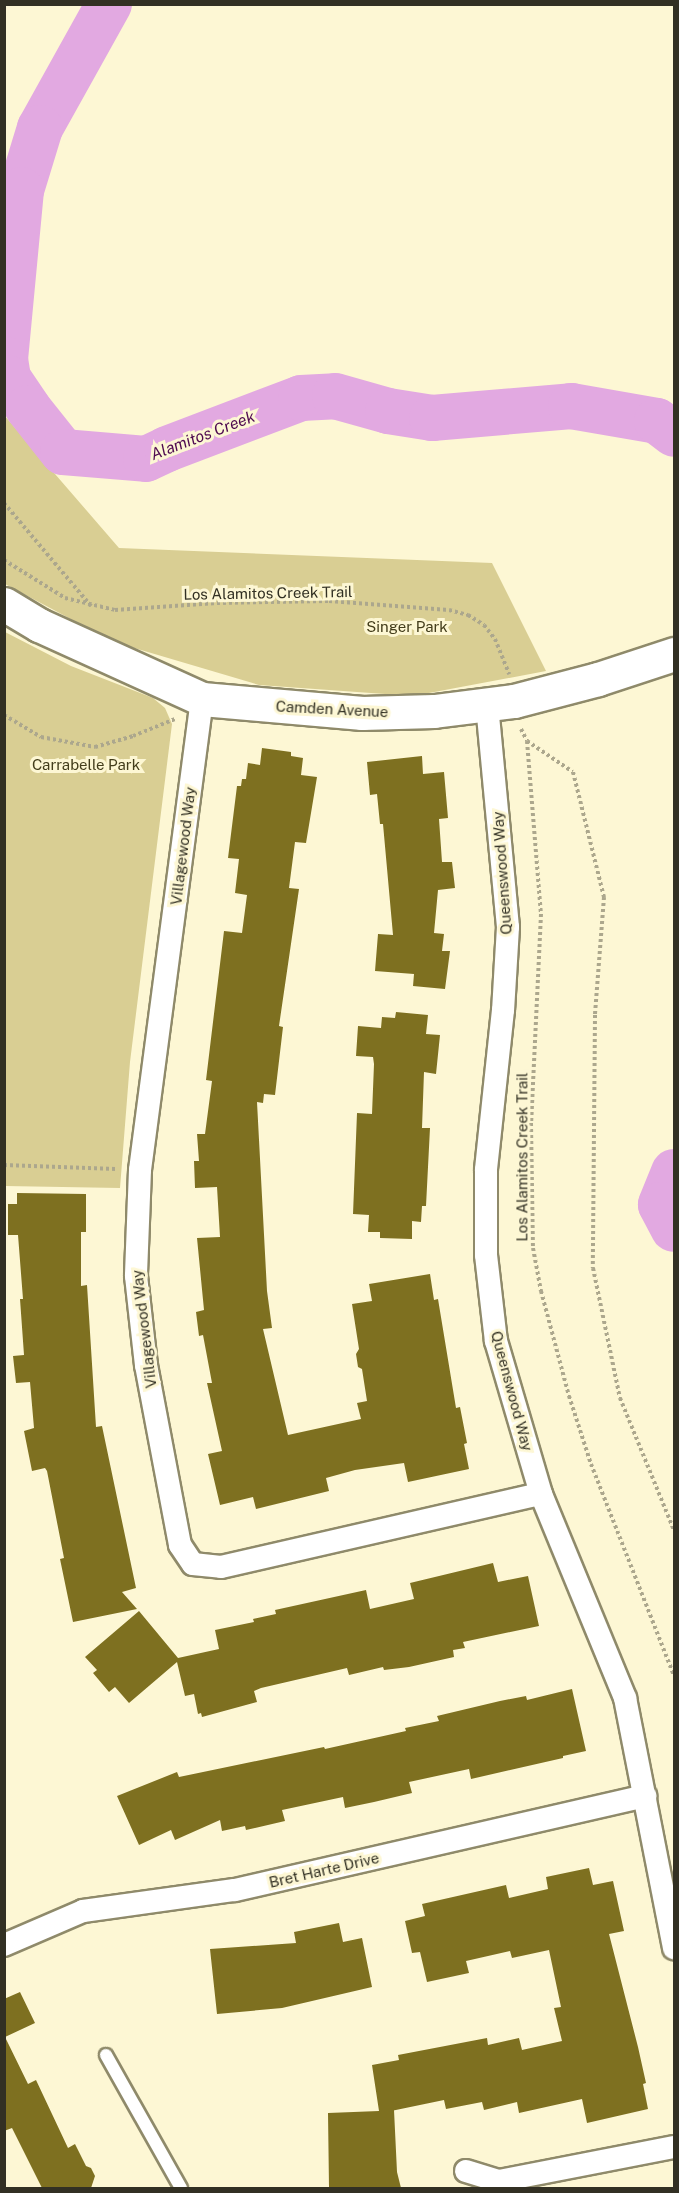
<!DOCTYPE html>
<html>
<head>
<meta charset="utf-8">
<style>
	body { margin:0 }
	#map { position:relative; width:679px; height:2193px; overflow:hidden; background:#fdf7d4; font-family:"Public Sans",sans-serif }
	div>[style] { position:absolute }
	.green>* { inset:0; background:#d9ce93 }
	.river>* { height:46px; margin:-23px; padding:0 23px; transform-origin:23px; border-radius:23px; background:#e2a9e1 }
	.building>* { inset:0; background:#7e7020 }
	.path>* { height:4px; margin-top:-2px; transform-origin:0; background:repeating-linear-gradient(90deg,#aca78d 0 3px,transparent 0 6px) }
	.roads { filter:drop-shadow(2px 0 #8f8a6a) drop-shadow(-2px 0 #8f8a6a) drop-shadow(0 2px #8f8a6a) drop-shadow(0 -2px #8f8a6a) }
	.lane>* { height:12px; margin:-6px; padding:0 6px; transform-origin:6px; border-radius:6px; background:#fff }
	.street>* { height:22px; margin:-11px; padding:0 11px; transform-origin:11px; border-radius:11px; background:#fff }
	.secondary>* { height:33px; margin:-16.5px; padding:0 16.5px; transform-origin:16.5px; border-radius:16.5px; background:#fff }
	span { translate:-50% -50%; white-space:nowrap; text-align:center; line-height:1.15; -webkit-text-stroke:6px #fdf7d4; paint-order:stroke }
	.street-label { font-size:15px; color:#323023 }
	.park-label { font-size:15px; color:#433d1b }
	.water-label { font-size:16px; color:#4f0a50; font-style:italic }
	.frame { position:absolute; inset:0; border:6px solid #323023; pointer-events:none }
</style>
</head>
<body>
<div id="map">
	<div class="green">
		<div style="clip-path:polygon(4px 415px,119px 548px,492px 563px,546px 671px,413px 696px,259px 685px,114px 642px,5px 584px)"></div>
		<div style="clip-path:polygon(5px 632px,71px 666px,153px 698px,165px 708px,172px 724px,130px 1062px,120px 1188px,5px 1186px)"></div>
	</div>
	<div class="river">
		<div style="left:109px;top:4px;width:142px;rotate:119.1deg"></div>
		<div style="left:40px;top:128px;width:65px;rotate:107deg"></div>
		<div style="left:21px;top:190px;width:170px;rotate:95.4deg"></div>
		<div style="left:5px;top:359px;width:19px;rotate:81deg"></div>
		<div style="left:8px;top:378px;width:36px;rotate:56deg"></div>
		<div style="left:28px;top:408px;width:56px;rotate:51.5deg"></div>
		<div style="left:63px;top:452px;width:83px;rotate:4.8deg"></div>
		<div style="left:146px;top:459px;width:23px;rotate:-25deg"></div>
		<div style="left:167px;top:449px;width:143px;rotate:-20.8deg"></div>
		<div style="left:301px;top:398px;width:34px;rotate:-3deg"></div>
		<div style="left:335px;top:396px;width:55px;rotate:15.8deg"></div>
		<div style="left:388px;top:411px;width:45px;rotate:9deg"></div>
		<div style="left:432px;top:418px;width:140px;rotate:-4.9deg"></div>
		<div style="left:571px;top:406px;width:87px;rotate:9.9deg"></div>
		<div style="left:657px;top:421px;width:21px;rotate:37deg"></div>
		<div style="left:674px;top:1172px;width:35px;rotate:112deg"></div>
		<div style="left:661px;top:1205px;width:27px;rotate:62deg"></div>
	</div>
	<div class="building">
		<div style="clip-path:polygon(262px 748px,291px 752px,291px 756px,303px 758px,301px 775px,317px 777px,306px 843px,295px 842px,289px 888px,299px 889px,279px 1026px,283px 1027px,275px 1095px,264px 1094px,263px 1103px,257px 1102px,267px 1291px,272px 1328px,263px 1329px,288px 1435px,361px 1419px,357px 1403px,367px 1401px,362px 1369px,358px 1367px,356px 1354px,359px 1349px,352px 1304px,372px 1301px,369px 1284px,430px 1274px,434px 1300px,438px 1299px,456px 1408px,460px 1407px,467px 1443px,464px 1444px,469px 1469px,408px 1482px,404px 1463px,355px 1470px,326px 1478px,329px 1491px,256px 1509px,253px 1497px,220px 1505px,208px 1454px,222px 1451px,207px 1383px,212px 1383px,203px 1335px,199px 1336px,196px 1312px,204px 1310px,197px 1238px,220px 1237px,217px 1187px,195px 1188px,194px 1161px,199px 1161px,197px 1134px,205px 1134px,212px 1081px,206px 1080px,224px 931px,242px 933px,247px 895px,235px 893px,239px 859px,228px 858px,237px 786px,241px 786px,242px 779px,246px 779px,248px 763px,260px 765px)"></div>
		<div style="clip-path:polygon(422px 756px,423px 774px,444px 772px,448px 818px,439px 819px,442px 862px,452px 862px,455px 888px,438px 890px,434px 933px,444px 934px,442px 951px,450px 951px,445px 989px,413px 986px,414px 974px,375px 971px,378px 934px,393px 935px,383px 824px,380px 824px,377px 794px,370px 795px,367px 762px)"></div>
		<div style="clip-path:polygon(396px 1012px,428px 1015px,426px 1034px,440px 1035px,436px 1074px,424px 1072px,422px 1128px,430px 1128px,426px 1206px,422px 1206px,421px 1222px,412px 1221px,412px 1239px,380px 1238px,380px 1232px,368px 1232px,369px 1215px,353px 1214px,357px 1113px,372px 1114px,374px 1064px,373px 1057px,356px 1056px,358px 1026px,381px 1028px,382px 1017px,395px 1018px)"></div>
		<div style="clip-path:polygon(17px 1193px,86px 1194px,86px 1232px,81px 1232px,81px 1286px,87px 1285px,96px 1427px,102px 1426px,136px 1588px,122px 1592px,137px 1609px,73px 1622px,60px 1559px,64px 1558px,47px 1471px,45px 1468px,32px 1471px,24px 1431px,34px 1428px,30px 1382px,16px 1383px,13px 1356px,24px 1355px,20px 1299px,23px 1299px,18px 1235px,8px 1235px,8px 1204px,17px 1204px)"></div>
		<div style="clip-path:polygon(493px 1563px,498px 1582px,528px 1576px,539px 1626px,463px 1642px,465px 1648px,453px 1650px,454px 1657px,409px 1667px,384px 1670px,383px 1667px,349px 1675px,347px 1668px,261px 1688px,254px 1691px,257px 1702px,202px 1717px,201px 1713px,198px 1714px,194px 1694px,185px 1696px,177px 1662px,129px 1703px,115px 1687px,109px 1692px,93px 1673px,97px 1670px,85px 1657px,139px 1611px,178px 1658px,219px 1649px,215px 1630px,254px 1622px,253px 1619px,276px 1614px,275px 1610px,366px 1590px,370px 1609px,414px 1599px,410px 1583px)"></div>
		<div style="clip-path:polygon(572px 1689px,586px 1751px,563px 1756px,563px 1758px,471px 1779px,469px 1769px,409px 1782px,412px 1793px,374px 1802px,345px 1808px,343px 1797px,282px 1810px,285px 1821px,246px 1830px,245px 1826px,222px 1831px,220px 1820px,175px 1840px,171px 1830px,139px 1845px,117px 1796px,177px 1772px,179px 1777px,324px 1747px,325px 1749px,406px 1731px,405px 1728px,439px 1721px,437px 1716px,500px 1701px,526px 1696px,527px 1700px)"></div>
		<div style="clip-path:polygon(589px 1868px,593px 1885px,613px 1881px,624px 1931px,609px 1934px,638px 2047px,646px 2083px,643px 2084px,648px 2109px,587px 2123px,582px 2099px,519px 2113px,517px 2102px,484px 2110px,482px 2102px,446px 2109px,444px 2100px,391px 2111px,394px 2110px,397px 2172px,401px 2188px,329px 2188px,328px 2113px,379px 2111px,372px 2065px,399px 2060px,398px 2055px,487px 2038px,488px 2045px,519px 2038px,522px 2050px,562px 2041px,554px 2008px,561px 2007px,549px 1950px,512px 1958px,510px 1951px,466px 1961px,469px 1973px,427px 1982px,420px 1952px,412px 1953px,405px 1921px,425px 1916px,422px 1904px,506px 1885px,509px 1898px,548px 1889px,546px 1877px)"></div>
		<div style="clip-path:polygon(339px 1923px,343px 1942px,362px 1938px,372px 1987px,282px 2008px,217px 2014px,210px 1949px,296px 1943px,294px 1932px)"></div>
		<div style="clip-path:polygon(20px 1992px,35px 2023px,5px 2037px,28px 2084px,36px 2080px,68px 2148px,75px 2144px,86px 2166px,91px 2168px,95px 2176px,91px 2188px,42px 2188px,12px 2128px,4px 2131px,4px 1999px)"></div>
	</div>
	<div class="path">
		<div style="left:4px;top:503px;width:135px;rotate:49.8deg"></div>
		<div style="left:4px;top:560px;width:72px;rotate:31.9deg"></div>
		<div style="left:65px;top:598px;width:51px;rotate:13.5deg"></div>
		<div style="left:115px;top:610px;width:102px;rotate:-3.9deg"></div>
		<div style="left:217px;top:603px;width:112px;rotate:-1deg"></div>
		<div style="left:329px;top:601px;width:120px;rotate:4.3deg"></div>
		<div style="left:449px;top:610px;width:20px;rotate:15deg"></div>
		<div style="left:468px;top:615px;width:19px;rotate:32deg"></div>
		<div style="left:484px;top:625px;width:18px;rotate:52deg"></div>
		<div style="left:495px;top:639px;width:38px;rotate:68deg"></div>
		<div style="left:4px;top:715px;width:43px;rotate:30.7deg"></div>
		<div style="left:41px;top:737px;width:55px;rotate:10.5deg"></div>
		<div style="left:95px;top:747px;width:40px;rotate:-16deg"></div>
		<div style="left:133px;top:736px;width:45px;rotate:-22deg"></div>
		<div style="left:521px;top:729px;width:13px;rotate:63deg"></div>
		<div style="left:527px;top:741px;width:174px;rotate:85.4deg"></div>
		<div style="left:541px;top:914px;width:209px;rotate:92.7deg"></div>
		<div style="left:531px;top:1123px;width:125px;rotate:89.1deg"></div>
		<div style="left:533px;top:1248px;width:44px;rotate:79.5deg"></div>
		<div style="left:541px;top:1291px;width:109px;rotate:75.1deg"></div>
		<div style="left:569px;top:1396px;width:71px;rotate:72.1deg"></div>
		<div style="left:591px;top:1464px;width:228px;rotate:68.6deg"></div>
		<div style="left:527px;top:741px;width:55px;rotate:34deg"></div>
		<div style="left:573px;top:772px;width:129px;rotate:76.1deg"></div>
		<div style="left:604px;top:897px;width:118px;rotate:94.4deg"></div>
		<div style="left:595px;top:1015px;width:253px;rotate:90.5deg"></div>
		<div style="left:593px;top:1268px;width:133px;rotate:78.3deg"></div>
		<div style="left:620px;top:1398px;width:143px;rotate:67.8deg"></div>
		<div style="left:4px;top:1165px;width:112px;rotate:2deg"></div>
	</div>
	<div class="roads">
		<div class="lane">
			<div style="left:106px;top:2055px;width:153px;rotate:60.6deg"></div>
		</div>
		<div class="street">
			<div style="left:202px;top:699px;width:475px;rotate:97.5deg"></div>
			<div style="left:140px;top:1170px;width:106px;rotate:92.2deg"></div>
			<div style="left:136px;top:1276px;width:90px;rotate:83.6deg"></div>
			<div style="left:146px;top:1365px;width:183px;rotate:79.3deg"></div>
			<div style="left:180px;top:1545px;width:23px;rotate:56deg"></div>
			<div style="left:193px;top:1564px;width:28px;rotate:6deg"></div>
			<div style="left:221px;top:1567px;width:328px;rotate:-12.9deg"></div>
			<div style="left:487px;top:705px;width:223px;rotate:84.6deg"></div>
			<div style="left:508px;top:927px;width:83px;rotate:93.4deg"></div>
			<div style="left:503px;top:1010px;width:161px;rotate:96.1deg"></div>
			<div style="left:486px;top:1170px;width:85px;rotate:90deg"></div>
			<div style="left:486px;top:1255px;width:87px;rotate:83.4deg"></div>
			<div style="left:496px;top:1341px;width:159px;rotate:73.6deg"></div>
			<div style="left:541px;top:1494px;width:221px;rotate:67.6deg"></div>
			<div style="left:625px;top:1698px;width:255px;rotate:78.9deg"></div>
			<div style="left:4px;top:1945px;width:86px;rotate:-23.3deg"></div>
			<div style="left:83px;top:1911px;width:153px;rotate:-7.9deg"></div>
			<div style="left:235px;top:1890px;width:421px;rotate:-12.9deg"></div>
			<div style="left:466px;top:2171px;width:34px;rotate:17deg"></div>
			<div style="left:499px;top:2181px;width:178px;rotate:-11deg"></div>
		</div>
		<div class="secondary">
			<div style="left:4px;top:604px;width:41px;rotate:31deg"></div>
			<div style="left:39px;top:625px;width:179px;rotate:24.4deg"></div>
			<div style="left:202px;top:699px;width:161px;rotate:5deg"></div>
			<div style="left:362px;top:713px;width:72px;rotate:-1.6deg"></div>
			<div style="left:434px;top:711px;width:81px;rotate:-7.1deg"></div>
			<div style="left:514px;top:701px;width:87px;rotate:-14.7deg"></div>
			<div style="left:598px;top:679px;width:80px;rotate:-18.2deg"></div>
		</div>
	</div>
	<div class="street-label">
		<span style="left:268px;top:593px;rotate:-1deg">Los Alamitos Creek Trail</span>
		<span style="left:332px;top:709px;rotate:3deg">Camden Avenue</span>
		<span style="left:183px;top:846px;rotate:-83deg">Villagewood Way</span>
		<span style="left:502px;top:873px;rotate:-94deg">Queenswood Way</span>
		<span style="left:522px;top:1157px;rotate:-90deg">Los Alamitos Creek Trail</span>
		<span style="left:144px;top:1329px;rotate:-97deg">Villagewood Way</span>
		<span style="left:512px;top:1391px;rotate:75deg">Queenswood Way</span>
		<span style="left:324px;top:1870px;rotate:-13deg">Bret Harte Drive</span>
	</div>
	<div class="park-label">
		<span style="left:407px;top:627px">Singer Park</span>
		<span style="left:86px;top:765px">Carrabelle Park</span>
	</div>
	<div class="water-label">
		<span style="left:203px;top:436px;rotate:-21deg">Alamitos Creek</span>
	</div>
	<div class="frame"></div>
</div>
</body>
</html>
